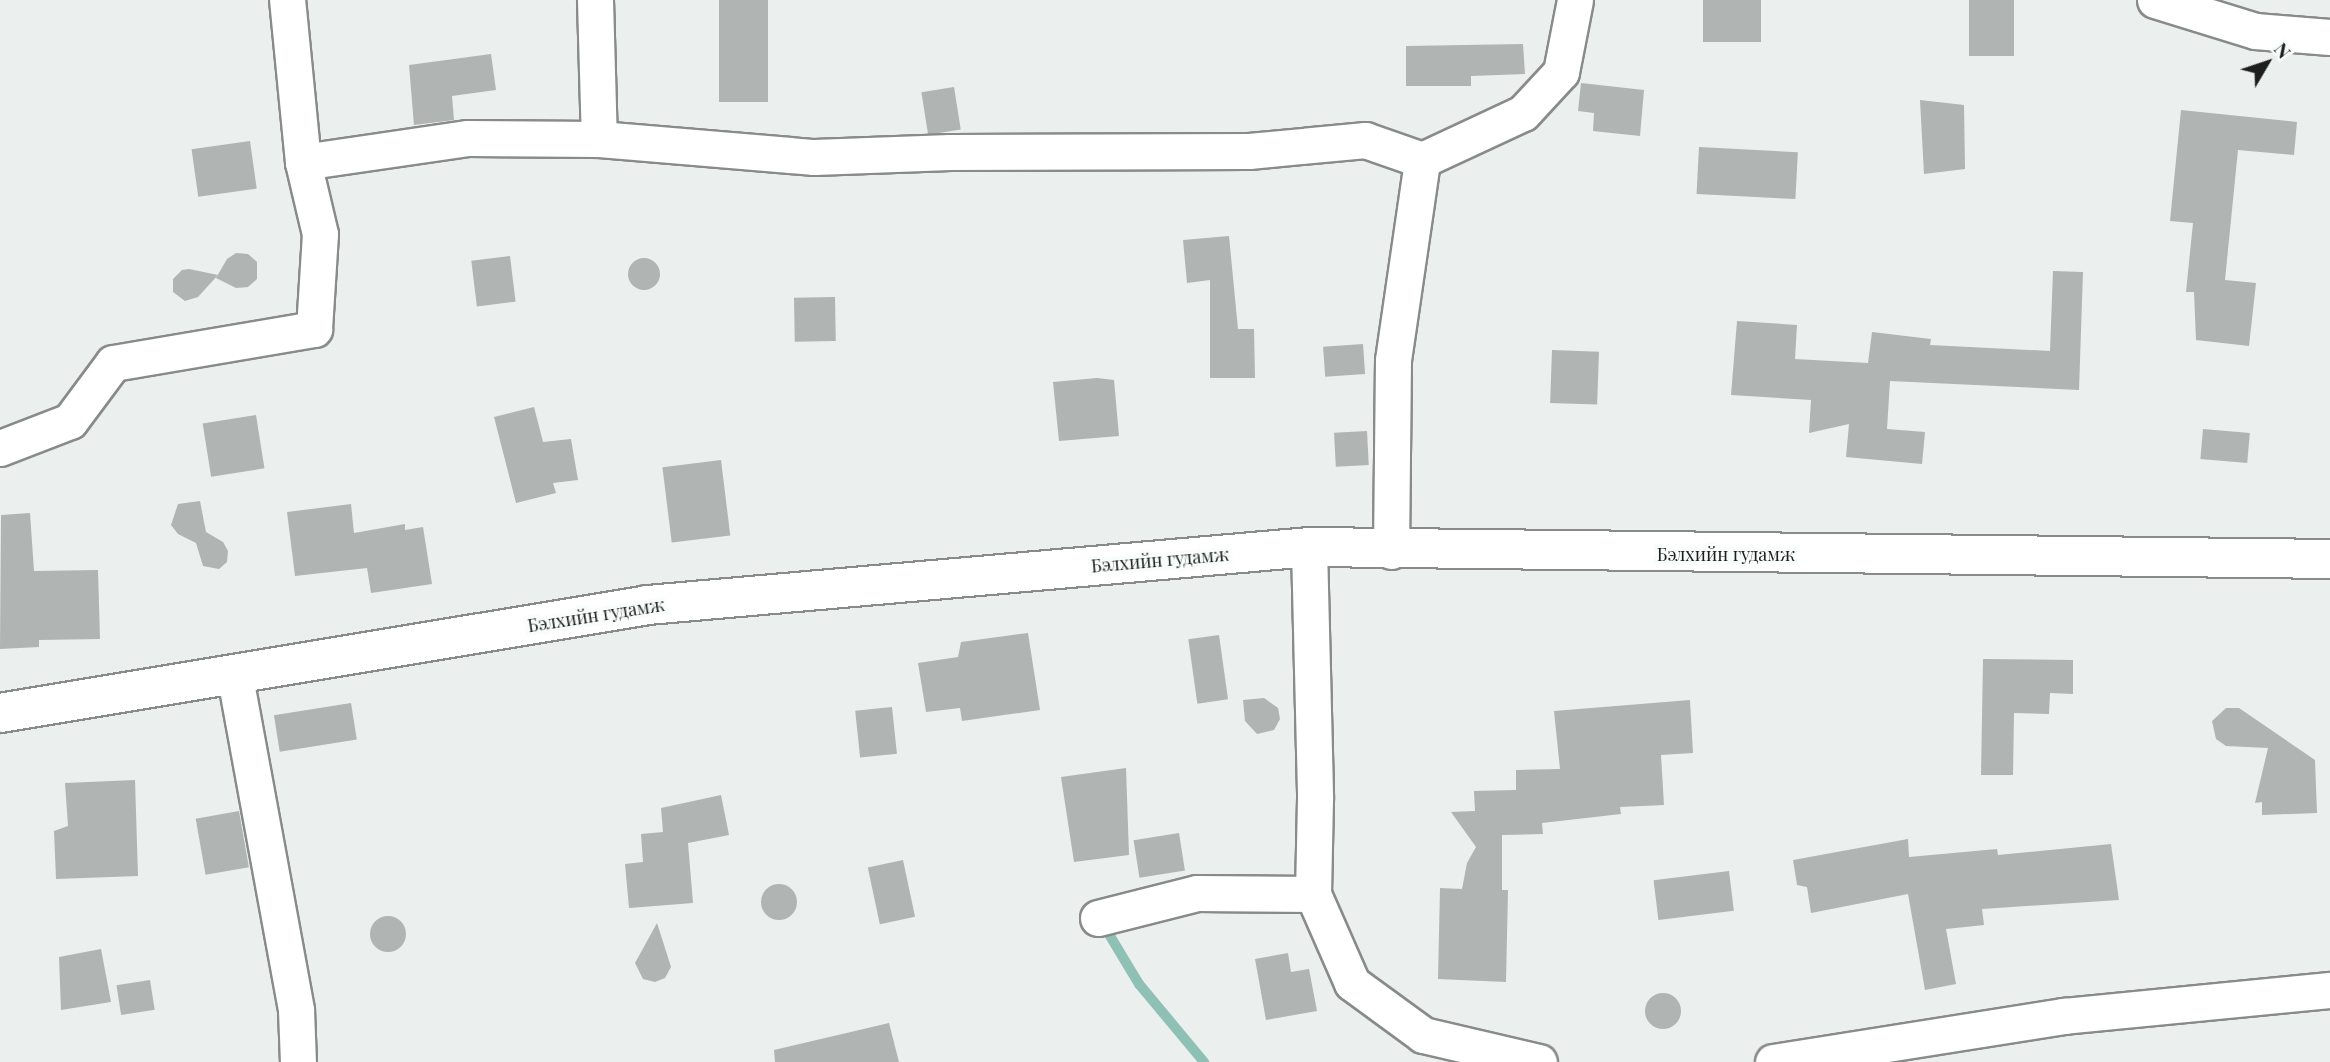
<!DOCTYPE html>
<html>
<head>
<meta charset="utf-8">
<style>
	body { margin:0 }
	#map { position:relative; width:2330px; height:1062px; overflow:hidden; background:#ebefee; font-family:"Playfair Display",serif }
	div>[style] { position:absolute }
	.stream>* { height:10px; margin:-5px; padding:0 5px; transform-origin:5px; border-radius:5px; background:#8ec1b4 }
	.building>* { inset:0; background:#b0b4b3; transform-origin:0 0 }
	.round { border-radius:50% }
	.roads { filter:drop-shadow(2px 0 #888b8a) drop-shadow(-2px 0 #888b8a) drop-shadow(0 2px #888b8a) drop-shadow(0 -2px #888b8a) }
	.street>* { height:35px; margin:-17.5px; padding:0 17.5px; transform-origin:17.5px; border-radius:17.5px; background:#fff }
	.secondary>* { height:38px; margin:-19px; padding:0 19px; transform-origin:19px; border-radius:19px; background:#fff }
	span { translate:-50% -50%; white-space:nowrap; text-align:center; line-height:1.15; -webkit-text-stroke:7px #f8fcfb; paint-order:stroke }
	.street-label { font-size:18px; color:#1d1e1e }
	.north { position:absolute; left:2232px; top:28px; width:70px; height:70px; -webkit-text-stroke:5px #f8fcfb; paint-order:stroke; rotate:51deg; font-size:19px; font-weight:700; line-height:28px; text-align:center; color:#1d1e1e }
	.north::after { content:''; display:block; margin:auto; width:24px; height:32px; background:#1d1e1e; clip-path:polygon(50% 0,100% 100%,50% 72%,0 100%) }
</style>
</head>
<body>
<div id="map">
	<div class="stream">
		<div style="left:1101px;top:921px;width:74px;rotate:58.9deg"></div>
		<div style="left:1139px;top:984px;width:102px;rotate:50.2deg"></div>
	</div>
	<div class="building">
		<div style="left:719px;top:0;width:49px;height:102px"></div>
		<div style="left:1703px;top:0;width:58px;height:42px"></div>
		<div style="left:1969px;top:0;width:45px;height:56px"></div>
		<div style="clip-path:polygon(1523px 44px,1525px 74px,1471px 76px,1471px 86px,1406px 86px,1406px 46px)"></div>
		<div style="clip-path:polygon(491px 54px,496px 90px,452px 96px,454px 120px,414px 125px,409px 65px)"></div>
		<div style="clip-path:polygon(1581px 83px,1644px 90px,1640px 136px,1593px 131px,1594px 113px,1578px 111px)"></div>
		<div style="left:954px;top:87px;width:43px;height:33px;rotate:81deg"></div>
		<div style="clip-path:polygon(1920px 100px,1964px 105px,1965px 169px,1924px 174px)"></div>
		<div style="clip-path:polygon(2181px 110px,2297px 122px,2294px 155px,2238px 150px,2225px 280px,2256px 283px,2249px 346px,2196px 340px,2194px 292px,2186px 292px,2193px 223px,2170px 221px)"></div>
		<div style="left:250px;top:141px;width:48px;height:59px;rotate:82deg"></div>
		<div style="left:1699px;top:147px;width:99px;height:47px;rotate:3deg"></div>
		<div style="clip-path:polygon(1229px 236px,1238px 329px,1254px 329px,1255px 378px,1210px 378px,1210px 280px,1187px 283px,1183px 240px)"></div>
		<div style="clip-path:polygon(236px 253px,248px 254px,257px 262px,257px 279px,248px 287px,236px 288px,216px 278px,227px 259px)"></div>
		<div style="left:510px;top:256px;width:46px;height:39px;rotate:83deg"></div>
		<div class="round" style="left:628px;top:258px;width:32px;height:32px"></div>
		<div style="clip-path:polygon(182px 270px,189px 269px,218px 275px,198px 297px,185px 301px,173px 292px,173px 279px)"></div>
		<div style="clip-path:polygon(2053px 271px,2083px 272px,2079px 390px,1890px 381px,1887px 429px,1925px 432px,1922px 464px,1846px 457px,1849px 424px,1809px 433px,1811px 400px,1731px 395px,1737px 321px,1797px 325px,1795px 359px,1868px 363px,1872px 332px,1931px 339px,1930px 345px,2050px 351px)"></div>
		<div style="left:835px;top:297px;width:44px;height:41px;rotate:89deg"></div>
		<div style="left:1363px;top:344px;width:30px;height:40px;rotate:86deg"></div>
		<div style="left:1552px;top:350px;width:47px;height:53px;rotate:2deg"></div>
		<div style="clip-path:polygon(1097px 378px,1114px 380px,1119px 436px,1059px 441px,1053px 382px)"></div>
		<div style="clip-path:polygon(534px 407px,543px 442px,571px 439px,578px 480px,553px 483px,556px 493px,516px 503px,494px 417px)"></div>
		<div style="left:256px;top:415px;width:54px;height:54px;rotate:81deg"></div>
		<div style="left:2203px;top:429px;width:47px;height:30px;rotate:5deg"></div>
		<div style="left:1367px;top:431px;width:34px;height:33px;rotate:87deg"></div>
		<div style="left:721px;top:460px;width:76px;height:59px;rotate:83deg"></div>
		<div style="clip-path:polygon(200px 501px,206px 532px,223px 542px,228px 551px,227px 562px,219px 569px,203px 566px,196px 543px,178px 534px,171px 525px,178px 504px)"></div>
		<div style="clip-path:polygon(351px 504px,354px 533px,405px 524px,405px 530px,423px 527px,432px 584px,371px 593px,367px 568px,295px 576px,287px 512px)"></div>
		<div style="clip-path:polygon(30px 513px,34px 571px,98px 570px,100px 639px,39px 640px,39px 647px,0 649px,1px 515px)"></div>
		<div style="clip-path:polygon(1028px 633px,1040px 710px,962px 721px,960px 708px,926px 712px,918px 663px,958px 657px,961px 642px)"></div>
		<div style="left:1219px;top:635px;width:65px;height:31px;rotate:82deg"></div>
		<div style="clip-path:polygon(1983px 659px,2073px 660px,2073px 694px,2050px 693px,2049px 714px,2014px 713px,2013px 775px,1981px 775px)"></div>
		<div style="clip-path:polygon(1264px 698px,1278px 708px,1280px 719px,1274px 730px,1257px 734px,1245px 721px,1243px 700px)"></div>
		<div style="clip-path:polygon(1690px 700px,1693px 753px,1661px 755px,1664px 805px,1620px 807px,1621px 814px,1542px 823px,1543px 834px,1502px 835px,1502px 890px,1508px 890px,1506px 982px,1438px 979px,1440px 888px,1462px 889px,1467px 863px,1476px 847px,1451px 812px,1475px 811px,1474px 791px,1516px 790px,1516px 770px,1560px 769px,1554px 711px)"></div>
		<div style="left:351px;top:703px;width:37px;height:78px;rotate:81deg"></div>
		<div style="left:892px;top:707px;width:47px;height:37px;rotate:84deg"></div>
		<div style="clip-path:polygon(2226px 708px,2239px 708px,2315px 760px,2317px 813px,2262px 815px,2262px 802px,2255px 803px,2268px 748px,2226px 746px,2216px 739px,2212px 721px)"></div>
		<div style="clip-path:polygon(1126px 768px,1129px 855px,1074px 862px,1061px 777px)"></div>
		<div style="clip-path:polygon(135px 780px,138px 876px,56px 879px,54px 831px,68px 826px,65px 783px)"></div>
		<div style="clip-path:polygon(721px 795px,729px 835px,688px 843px,693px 903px,629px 908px,625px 864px,643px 862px,641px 834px,663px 832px,661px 808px)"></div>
		<div style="left:239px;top:811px;width:57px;height:44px;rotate:80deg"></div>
		<div style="left:1179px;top:833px;width:38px;height:46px;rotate:81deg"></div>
		<div style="clip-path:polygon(1908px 839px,1909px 857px,1997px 849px,1998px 855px,2111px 844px,2119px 900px,1982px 909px,1984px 925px,1946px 929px,1956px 984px,1925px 990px,1908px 894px,1811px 913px,1807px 887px,1797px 885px,1793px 860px)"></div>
		<div style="left:903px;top:860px;width:58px;height:36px;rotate:78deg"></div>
		<div style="left:1729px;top:871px;width:40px;height:76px;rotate:83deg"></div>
		<div class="round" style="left:761px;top:884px;width:36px;height:36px"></div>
		<div class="round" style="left:370px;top:916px;width:36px;height:36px"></div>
		<div style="clip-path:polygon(657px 923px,671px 967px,665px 978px,655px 982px,643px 979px,635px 963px)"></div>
		<div style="clip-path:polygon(101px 949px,111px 1002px,61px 1010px,59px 957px)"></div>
		<div style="clip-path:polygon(1288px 953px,1291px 972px,1309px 969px,1317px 1011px,1266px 1020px,1255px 959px)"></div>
		<div style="left:150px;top:980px;width:30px;height:34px;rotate:81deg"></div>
		<div class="round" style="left:1645px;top:993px;width:36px;height:36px"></div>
		<div style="clip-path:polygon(889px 1023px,899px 1062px,775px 1062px,774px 1050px)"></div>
	</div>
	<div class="roads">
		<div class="street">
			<div style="left:595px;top:0;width:139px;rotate:88.4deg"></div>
			<div style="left:2155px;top:0;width:105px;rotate:17.2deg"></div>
			<div style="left:2255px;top:31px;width:75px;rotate:4.6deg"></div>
			<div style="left:303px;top:162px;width:167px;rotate:-8.3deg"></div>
			<div style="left:468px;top:138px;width:131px;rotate:0.4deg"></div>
			<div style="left:599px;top:139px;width:216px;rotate:4.8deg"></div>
			<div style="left:814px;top:157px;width:136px;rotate:-2.1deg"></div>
			<div style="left:950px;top:152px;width:299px;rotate:-0.2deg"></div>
			<div style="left:1249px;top:151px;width:117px;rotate:-5.4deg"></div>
			<div style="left:1365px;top:140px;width:60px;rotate:19.3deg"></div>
			<div style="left:0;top:448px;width:75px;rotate:-21.1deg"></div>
			<div style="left:70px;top:421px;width:72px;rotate:-53.4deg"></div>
			<div style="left:113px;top:363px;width:204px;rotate:-9.6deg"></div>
			<div style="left:314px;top:329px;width:95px;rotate:-86.4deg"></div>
			<div style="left:320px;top:234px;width:74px;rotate:-103.3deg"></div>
			<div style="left:303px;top:162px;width:163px;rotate:-95.6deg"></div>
			<div style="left:1309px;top:547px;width:252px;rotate:88.6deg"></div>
			<div style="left:1315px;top:799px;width:95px;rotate:91.2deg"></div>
			<div style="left:1391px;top:551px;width:191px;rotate:-89.4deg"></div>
			<div style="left:1393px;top:360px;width:202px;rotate:-81.7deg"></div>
			<div style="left:1422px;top:160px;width:111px;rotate:-25deg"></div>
			<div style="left:1523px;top:113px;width:56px;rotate:-47.2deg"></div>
			<div style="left:1561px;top:72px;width:73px;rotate:-79deg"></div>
			<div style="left:235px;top:677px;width:339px;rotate:79.6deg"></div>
			<div style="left:296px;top:1010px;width:52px;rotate:87.8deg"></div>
			<div style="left:1098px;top:918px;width:102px;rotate:-14.2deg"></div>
			<div style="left:1197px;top:893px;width:116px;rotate:0.5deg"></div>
			<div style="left:1313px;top:894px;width:97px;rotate:66.3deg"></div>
			<div style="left:1352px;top:983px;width:88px;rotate:36.2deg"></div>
			<div style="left:1423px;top:1035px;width:119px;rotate:13.1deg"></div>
			<div style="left:1773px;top:1062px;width:295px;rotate:-9deg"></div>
			<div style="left:2064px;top:1016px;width:267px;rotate:-5.6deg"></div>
		</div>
		<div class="secondary">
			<div style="left:0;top:713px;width:657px;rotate:-9.46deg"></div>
			<div style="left:648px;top:605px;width:664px;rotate:-5.01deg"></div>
			<div style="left:1309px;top:547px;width:1021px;rotate:0.67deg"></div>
		</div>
	</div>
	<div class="street-label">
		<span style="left:1726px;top:554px">Бэлхийн гудамж</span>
		<span style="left:1160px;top:560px;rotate:-5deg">Бэлхийн гудамж</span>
		<span style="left:596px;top:615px;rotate:-9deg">Бэлхийн гудамж</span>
	</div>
	<div class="north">N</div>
</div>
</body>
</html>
